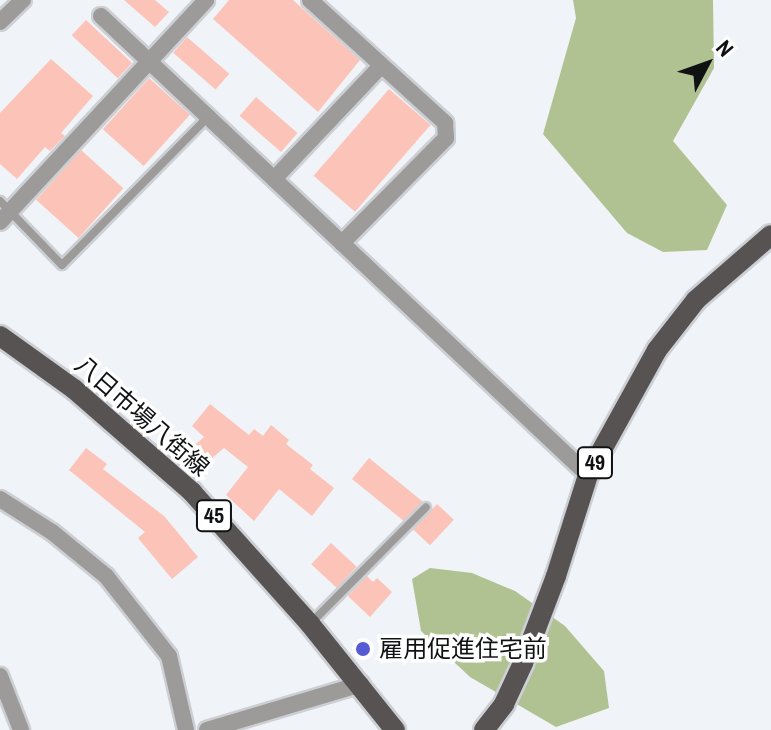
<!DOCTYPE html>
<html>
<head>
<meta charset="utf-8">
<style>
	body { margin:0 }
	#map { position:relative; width:771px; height:730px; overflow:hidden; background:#f0f3f8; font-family:"Archivo Narrow","Noto Sans JP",sans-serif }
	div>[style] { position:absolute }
	.forest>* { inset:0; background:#b1c292 }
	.building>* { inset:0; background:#fcc4b8; transform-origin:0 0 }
	.roads { filter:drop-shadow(2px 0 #cccfd3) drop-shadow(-2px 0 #cccfd3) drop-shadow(0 2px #cccfd3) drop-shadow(0 -2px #cccfd3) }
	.lane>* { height:8px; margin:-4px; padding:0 4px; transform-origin:4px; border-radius:4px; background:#9d9a9a }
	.street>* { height:16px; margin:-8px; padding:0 8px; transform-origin:8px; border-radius:8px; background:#9d9a9a }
	.primary>* { height:20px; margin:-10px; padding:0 10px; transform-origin:10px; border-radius:10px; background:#585353 }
	.dots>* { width:22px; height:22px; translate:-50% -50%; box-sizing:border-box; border:4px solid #fff; border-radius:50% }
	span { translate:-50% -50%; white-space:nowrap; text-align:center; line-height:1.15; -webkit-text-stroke:7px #fff; paint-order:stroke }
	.shield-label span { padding:2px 6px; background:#fff; border:2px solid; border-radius:6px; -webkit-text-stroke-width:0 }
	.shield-label { font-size:22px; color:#101112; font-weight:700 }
	.street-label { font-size:24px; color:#101112 }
	.poi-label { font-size:24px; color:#101112 }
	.left { translate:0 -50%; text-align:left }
	.north { position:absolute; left:667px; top:24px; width:80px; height:80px; -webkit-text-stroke:6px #fff; paint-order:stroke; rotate:49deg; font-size:22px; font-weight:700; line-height:32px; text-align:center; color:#101112 }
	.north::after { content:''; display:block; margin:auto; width:28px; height:36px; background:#101112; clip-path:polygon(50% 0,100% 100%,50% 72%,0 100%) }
</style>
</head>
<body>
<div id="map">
	<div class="forest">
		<div style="clip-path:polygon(573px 0,713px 0,714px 68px,673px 141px,727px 205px,707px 250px,663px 252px,627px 233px,543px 134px,576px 18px)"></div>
		<div style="clip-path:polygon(430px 568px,472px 573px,515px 591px,565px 626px,604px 671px,609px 708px,556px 727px,470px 677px,421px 631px,412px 579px)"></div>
	</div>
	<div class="building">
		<div style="clip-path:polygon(124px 0,155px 0,169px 12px,155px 27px)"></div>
		<div style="clip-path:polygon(229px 0,293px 0,360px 60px,318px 112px,213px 19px)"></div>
		<div style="left:86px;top:20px;width:63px;height:21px;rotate:43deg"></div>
		<div style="left:187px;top:37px;width:56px;height:21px;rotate:41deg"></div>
		<div style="clip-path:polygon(51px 59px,93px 96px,61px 133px,65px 136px,50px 151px,45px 147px,17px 179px,0 164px,0 113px)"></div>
		<div style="left:149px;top:78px;width:55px;height:69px;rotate:42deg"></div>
		<div style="left:389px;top:89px;width:55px;height:115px;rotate:41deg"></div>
		<div style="left:256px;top:97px;width:55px;height:25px;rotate:41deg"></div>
		<div style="left:81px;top:150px;width:57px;height:67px;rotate:42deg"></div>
		<div style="clip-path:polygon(210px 404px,249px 435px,254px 429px,263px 436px,271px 425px,289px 440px,286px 444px,313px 465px,310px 469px,334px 488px,312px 516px,279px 489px,254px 521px,226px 495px,248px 467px,224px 448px,197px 471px,183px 455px,204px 437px,192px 426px)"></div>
		<div style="clip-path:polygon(86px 448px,107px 464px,103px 469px,164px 516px,198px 557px,172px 579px,138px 538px,145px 532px,69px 470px)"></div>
		<div style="left:369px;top:458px;width:69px;height:27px;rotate:39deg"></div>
		<div style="left:437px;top:504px;width:23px;height:35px;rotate:43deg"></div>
		<div style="left:331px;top:543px;width:35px;height:29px;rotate:43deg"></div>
		<div style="clip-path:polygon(367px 576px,373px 582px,377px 578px,392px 592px,370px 617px,348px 596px)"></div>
	</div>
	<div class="roads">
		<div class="lane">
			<div style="left:0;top:201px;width:89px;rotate:45.9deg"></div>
			<div style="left:62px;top:265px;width:208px;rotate:-45.4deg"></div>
			<div style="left:311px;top:623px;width:163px;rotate:-45.2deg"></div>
		</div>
		<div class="street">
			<div style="left:310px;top:0;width:183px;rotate:42.3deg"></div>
			<div style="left:445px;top:123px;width:15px;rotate:86deg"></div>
			<div style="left:446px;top:138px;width:148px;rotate:134.7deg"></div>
			<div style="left:101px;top:16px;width:669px;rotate:43.3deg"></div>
			<div style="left:0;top:22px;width:32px;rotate:-44deg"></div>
			<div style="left:274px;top:179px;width:156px;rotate:-46.6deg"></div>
			<div style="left:0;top:222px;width:303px;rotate:-47.1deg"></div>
			<div style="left:0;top:499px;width:62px;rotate:32.4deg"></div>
			<div style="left:52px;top:532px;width:70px;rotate:39.2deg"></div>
			<div style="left:106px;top:576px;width:102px;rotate:51.8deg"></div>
			<div style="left:169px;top:656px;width:76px;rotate:77.1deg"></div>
			<div style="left:0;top:676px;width:58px;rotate:68.7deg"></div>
			<div style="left:207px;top:730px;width:161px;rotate:-16.6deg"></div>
		</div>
		<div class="primary">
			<div style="left:0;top:336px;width:91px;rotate:35.6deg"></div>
			<div style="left:74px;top:389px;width:157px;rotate:41.1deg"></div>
			<div style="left:192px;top:492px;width:177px;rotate:48.2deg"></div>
			<div style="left:310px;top:624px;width:136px;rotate:51.3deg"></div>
			<div style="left:484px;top:730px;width:33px;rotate:-52deg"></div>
			<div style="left:504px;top:704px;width:45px;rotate:-65.1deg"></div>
			<div style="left:523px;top:663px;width:93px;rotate:-69.2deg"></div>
			<div style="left:556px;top:576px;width:106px;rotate:-72.4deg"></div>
			<div style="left:588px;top:475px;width:143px;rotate:-61.1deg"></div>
			<div style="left:657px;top:350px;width:63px;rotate:-52deg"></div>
			<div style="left:696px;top:300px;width:99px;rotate:-40.9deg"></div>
		</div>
	</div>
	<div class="dots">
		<div style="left:363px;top:649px;background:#555bd2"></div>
	</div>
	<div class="shield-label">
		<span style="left:595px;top:463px">49</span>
		<span style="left:214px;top:516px">45</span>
	</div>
	<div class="street-label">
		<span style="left:142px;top:416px;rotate:41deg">八日市場八街線</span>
	</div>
	<div class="poi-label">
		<span class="left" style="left:379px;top:649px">雇用促進住宅前</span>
	</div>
	<div class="north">N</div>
</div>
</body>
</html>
